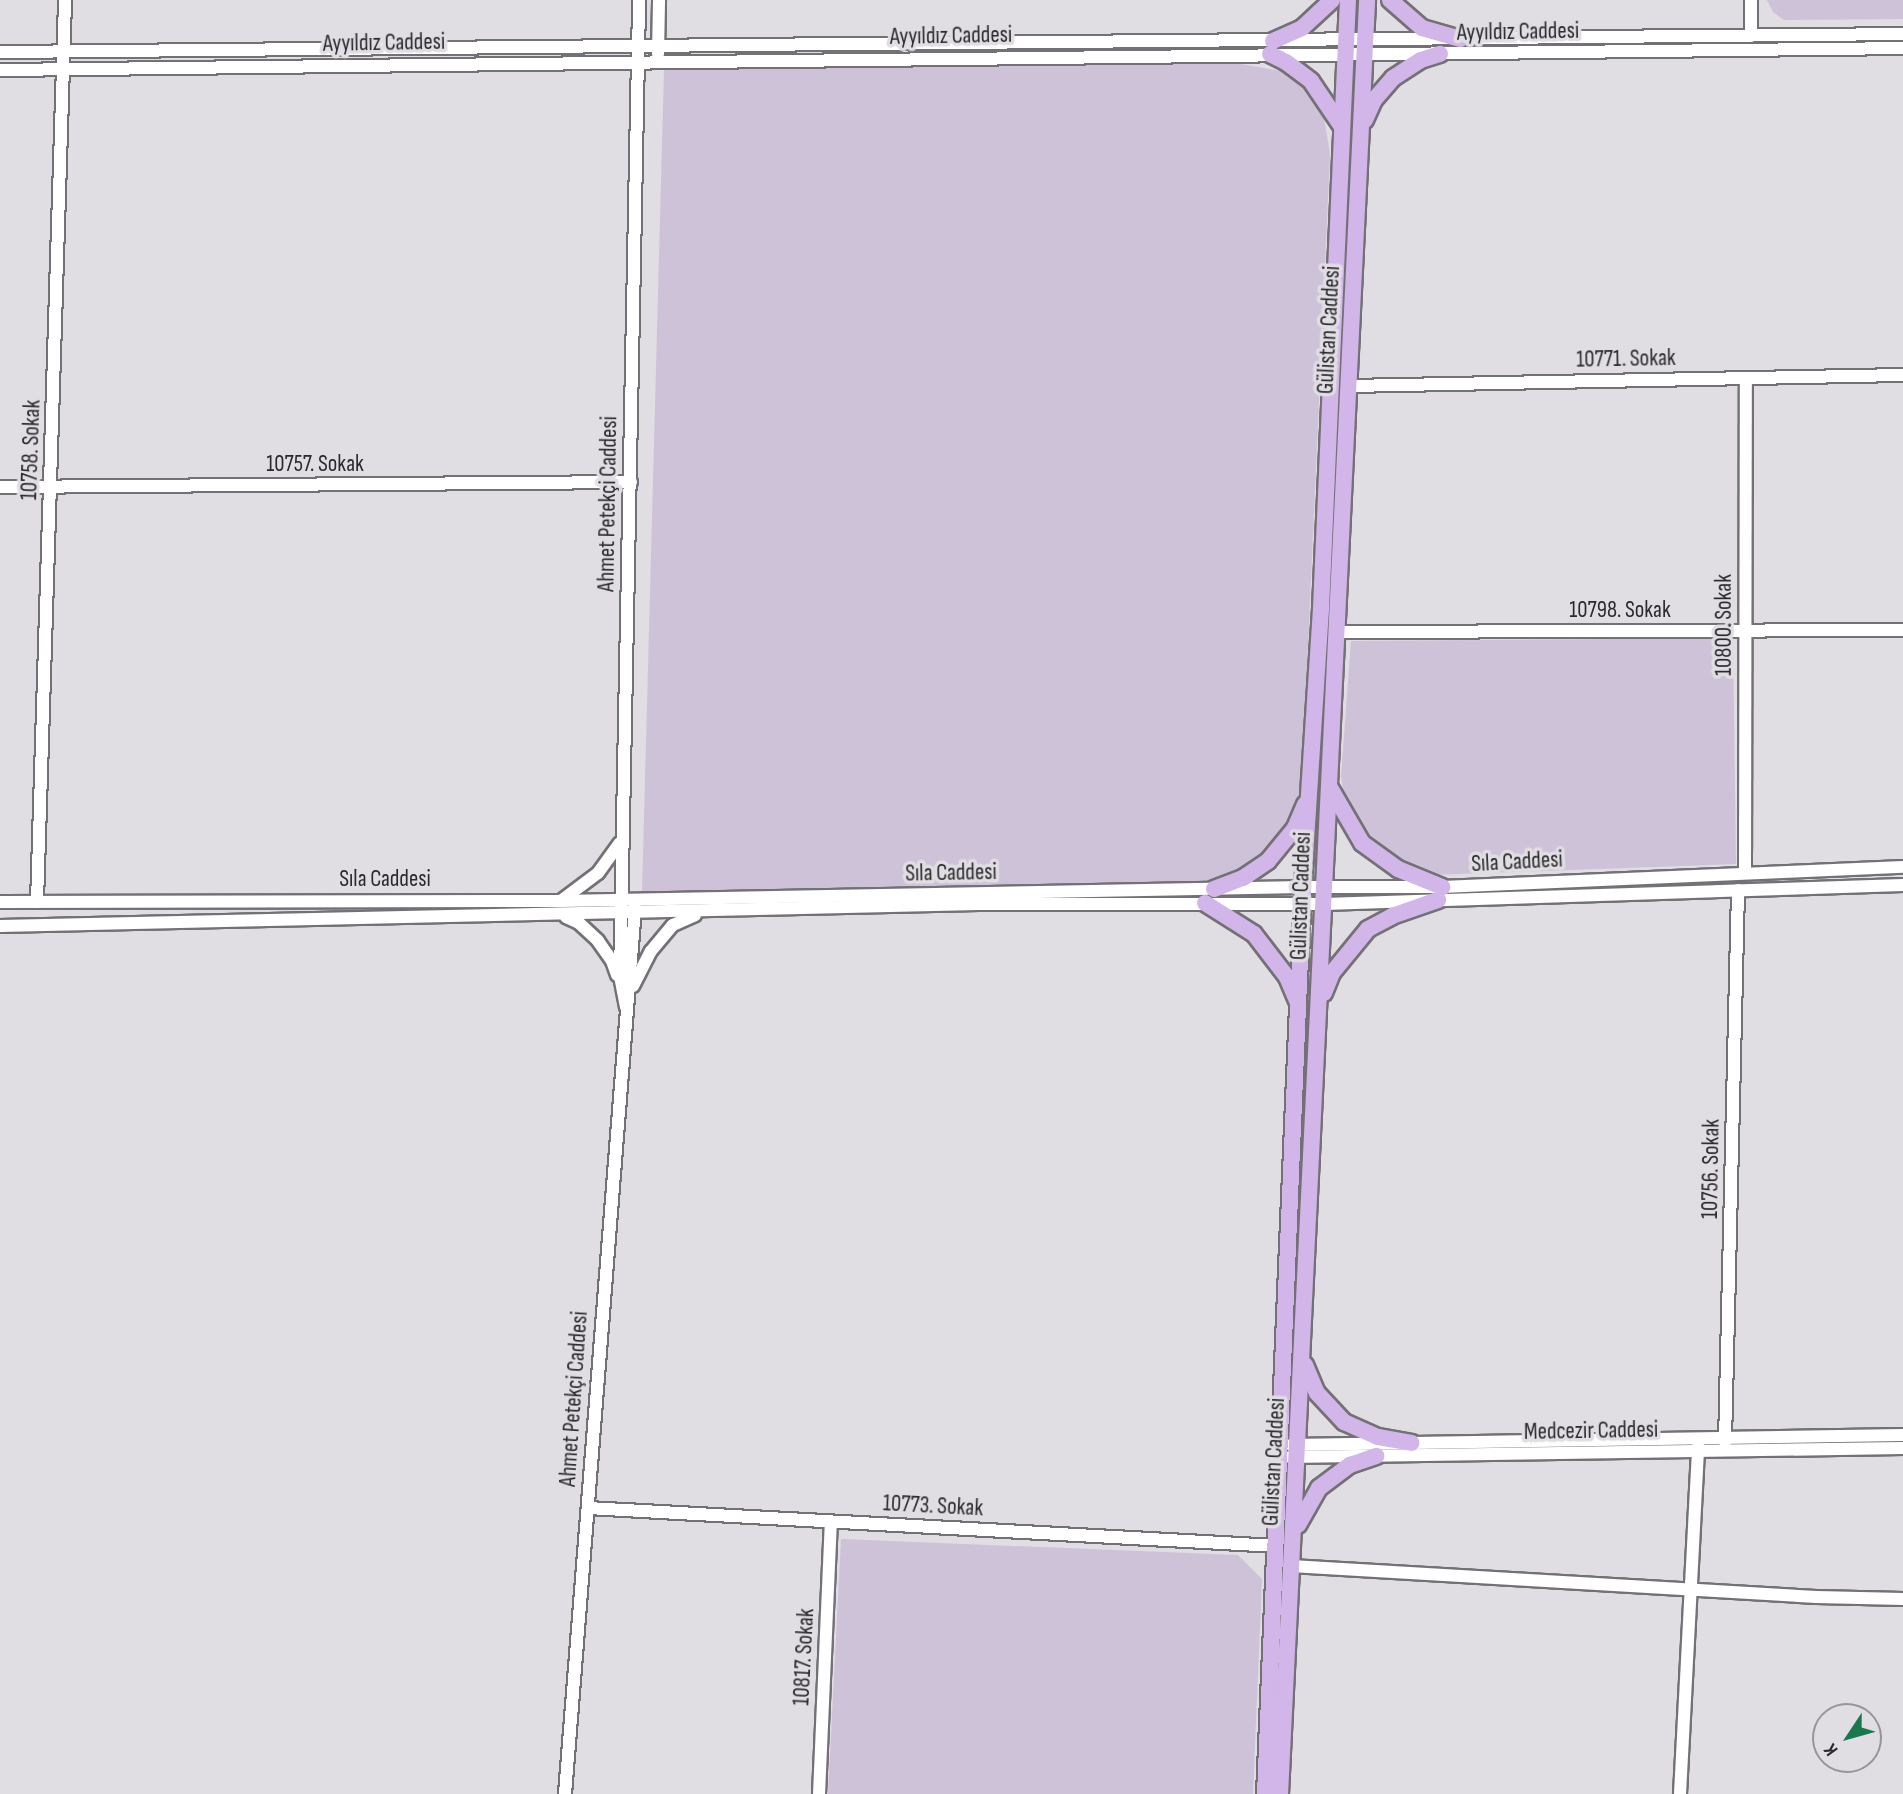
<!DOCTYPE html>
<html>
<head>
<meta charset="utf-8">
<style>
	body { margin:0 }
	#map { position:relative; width:1903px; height:1794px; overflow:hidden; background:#e0dde3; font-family:"Sofia Sans Condensed",sans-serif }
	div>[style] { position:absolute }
	.green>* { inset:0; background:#cec2d8 }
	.roads { filter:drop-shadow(2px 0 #737176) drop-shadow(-2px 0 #737176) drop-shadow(0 2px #737176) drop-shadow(0 -2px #737176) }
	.minor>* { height:12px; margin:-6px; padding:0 6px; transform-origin:6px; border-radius:6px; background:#fff }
	.major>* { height:16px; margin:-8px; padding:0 8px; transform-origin:8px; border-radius:8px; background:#d2b6e9 }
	span { translate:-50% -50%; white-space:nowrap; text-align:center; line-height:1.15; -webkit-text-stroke:7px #e0dde3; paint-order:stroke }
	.street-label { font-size:23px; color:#2a292b }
	.north { position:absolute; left:1812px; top:1703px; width:70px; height:70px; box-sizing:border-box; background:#e0dde3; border:2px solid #979599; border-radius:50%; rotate:234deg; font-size:19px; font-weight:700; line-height:28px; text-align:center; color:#2a292b }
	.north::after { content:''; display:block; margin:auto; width:24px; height:32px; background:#1a784e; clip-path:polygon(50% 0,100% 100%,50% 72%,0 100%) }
</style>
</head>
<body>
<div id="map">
	<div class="green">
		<div style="clip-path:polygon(1767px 0,1903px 0,1903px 19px,1784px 20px,1773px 12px)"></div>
		<div style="clip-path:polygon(1235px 63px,1281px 71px,1306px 90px,1323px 112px,1330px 154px,1302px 781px,1294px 811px,1281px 836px,1262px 856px,1239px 872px,1197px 883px,642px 892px,664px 69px)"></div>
		<div style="clip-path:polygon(1733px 638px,1736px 864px,1431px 875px,1392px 858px,1366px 837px,1344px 797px,1341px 776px,1351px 641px)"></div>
		<div style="clip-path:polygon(841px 1539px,1238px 1555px,1262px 1579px,1253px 1794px,828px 1794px)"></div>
	</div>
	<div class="roads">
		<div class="minor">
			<div style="left:1751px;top:0;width:36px;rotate:90deg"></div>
			<div style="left:0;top:52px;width:1903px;rotate:-0.54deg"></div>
			<div style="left:658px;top:54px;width:54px;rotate:-88.9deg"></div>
			<div style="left:0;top:70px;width:1903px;rotate:-0.66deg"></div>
			<div style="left:1349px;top:386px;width:554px;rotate:-1.14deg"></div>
			<div style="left:0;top:487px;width:631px;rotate:-0.45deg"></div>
			<div style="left:1336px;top:632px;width:567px;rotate:-0.2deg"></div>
			<div style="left:1745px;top:873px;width:495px;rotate:-89.9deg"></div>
			<div style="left:562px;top:900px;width:45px;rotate:-36.9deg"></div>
			<div style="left:598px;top:873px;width:37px;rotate:-54deg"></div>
			<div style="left:0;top:902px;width:561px;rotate:-0.1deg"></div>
			<div style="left:561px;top:901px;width:742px;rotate:-1.08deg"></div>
			<div style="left:1303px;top:887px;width:139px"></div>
			<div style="left:1442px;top:887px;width:461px;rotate:-2.5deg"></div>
			<div style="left:37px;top:902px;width:902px;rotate:-88.22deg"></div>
			<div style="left:566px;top:917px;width:14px;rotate:25deg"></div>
			<div style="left:579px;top:923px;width:26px;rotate:43deg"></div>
			<div style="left:598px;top:941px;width:24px;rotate:55deg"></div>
			<div style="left:612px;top:961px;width:15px;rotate:70deg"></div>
			<div style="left:0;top:926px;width:979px;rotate:-1.29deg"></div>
			<div style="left:979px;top:904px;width:345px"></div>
			<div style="left:1324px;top:904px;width:579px;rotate:-1.88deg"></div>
			<div style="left:633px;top:986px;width:39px;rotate:-63deg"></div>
			<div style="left:651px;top:951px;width:34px;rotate:-50deg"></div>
			<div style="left:673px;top:925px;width:24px;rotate:-24deg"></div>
			<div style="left:626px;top:1007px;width:32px;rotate:-101deg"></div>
			<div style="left:620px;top:976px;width:976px;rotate:-88.88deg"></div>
			<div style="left:1725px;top:1442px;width:552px;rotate:-88.65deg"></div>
			<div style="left:1291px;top:1445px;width:612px;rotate:-0.94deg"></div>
			<div style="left:1290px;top:1457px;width:613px;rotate:-0.84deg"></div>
			<div style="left:588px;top:1508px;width:689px;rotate:3.16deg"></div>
			<div style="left:1291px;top:1566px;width:526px;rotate:3.38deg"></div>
			<div style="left:1816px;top:1597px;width:87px;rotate:1.3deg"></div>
			<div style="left:565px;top:1794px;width:889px;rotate:-85.48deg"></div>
			<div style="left:819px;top:1794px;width:272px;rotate:-87.5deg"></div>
			<div style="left:1680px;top:1794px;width:349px;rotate:-87deg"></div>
		</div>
		<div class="major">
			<div style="left:1390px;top:0;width:43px;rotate:41.2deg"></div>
			<div style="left:1422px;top:28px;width:40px;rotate:16deg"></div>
			<div style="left:1273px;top:41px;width:32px;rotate:-24deg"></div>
			<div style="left:1302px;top:28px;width:41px;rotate:-43deg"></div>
			<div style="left:1270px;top:54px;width:18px;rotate:27deg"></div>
			<div style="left:1286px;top:62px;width:31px;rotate:37deg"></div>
			<div style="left:1311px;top:81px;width:55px;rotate:56deg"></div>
			<div style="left:1365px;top:120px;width:22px;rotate:-66deg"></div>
			<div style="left:1374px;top:100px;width:29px;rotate:-49deg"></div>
			<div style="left:1393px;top:78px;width:33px;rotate:-33deg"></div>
			<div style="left:1421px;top:60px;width:20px;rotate:-18deg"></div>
			<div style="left:1329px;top:786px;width:66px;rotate:59.9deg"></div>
			<div style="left:1362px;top:843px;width:44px;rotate:35.8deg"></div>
			<div style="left:1398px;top:869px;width:48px;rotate:22.2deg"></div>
			<div style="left:1214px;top:889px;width:31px;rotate:-21deg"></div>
			<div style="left:1243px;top:878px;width:30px;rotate:-34deg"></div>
			<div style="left:1268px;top:861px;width:43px;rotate:-50.7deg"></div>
			<div style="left:1295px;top:828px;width:26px;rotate:-67deg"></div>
			<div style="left:1205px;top:903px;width:58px;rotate:32.3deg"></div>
			<div style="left:1254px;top:934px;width:54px;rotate:52.5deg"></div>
			<div style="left:1287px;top:977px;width:25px;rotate:67deg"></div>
			<div style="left:1324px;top:993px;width:22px;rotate:-68deg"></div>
			<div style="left:1332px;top:973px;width:57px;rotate:-50.7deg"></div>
			<div style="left:1368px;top:929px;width:27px;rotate:-28deg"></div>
			<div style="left:1392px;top:916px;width:49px;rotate:-19.2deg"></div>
			<div style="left:1305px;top:1365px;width:30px;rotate:67deg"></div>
			<div style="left:1317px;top:1393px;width:40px;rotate:47deg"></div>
			<div style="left:1344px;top:1422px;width:37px;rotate:24deg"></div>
			<div style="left:1378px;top:1437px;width:34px;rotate:10deg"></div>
			<div style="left:1298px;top:1525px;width:43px;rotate:-60.4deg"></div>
			<div style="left:1319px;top:1488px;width:39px;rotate:-37deg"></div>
			<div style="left:1350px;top:1465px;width:28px;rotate:-19deg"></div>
			<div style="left:1265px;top:1794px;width:908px;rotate:-87.6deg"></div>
			<div style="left:1303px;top:887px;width:280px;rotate:-86.3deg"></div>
			<div style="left:1321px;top:608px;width:609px;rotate:-87.46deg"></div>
			<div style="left:1280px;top:1794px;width:1796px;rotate:-87.22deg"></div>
		</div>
	</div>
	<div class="street-label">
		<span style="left:1518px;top:32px;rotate:-1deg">Ayyıldız Caddesi</span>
		<span style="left:951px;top:36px;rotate:-1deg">Ayyıldız Caddesi</span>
		<span style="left:384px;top:43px;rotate:-1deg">Ayyıldız Caddesi</span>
		<span style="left:1329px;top:330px;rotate:-87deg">Gülistan Caddesi</span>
		<span style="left:1626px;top:359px;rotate:-1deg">10771. Sokak</span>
		<span style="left:31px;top:450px;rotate:-88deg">10758. Sokak</span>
		<span style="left:315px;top:464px">10757. Sokak</span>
		<span style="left:608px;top:504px;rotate:-89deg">Ahmet Petekçi Caddesi</span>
		<span style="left:1620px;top:610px">10798. Sokak</span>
		<span style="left:1724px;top:625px;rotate:-90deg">10800. Sokak</span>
		<span style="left:1517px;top:862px;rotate:-3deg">Sıla Caddesi</span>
		<span style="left:951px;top:873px;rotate:-1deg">Sıla Caddesi</span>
		<span style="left:385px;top:879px">Sıla Caddesi</span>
		<span style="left:1301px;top:896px;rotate:-88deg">Gülistan Caddesi</span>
		<span style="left:1711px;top:1169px;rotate:-89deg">10756. Sokak</span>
		<span style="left:574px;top:1399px;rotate:-86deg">Ahmet Petekçi Caddesi</span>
		<span style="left:1591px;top:1431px;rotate:-1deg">Medcezir Caddesi</span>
		<span style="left:1274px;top:1462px;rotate:-87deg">Gülistan Caddesi</span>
		<span style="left:933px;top:1506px;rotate:3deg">10773. Sokak</span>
		<span style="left:804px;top:1657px;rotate:-87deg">10817. Sokak</span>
	</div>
	<div class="north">K</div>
</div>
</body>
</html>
